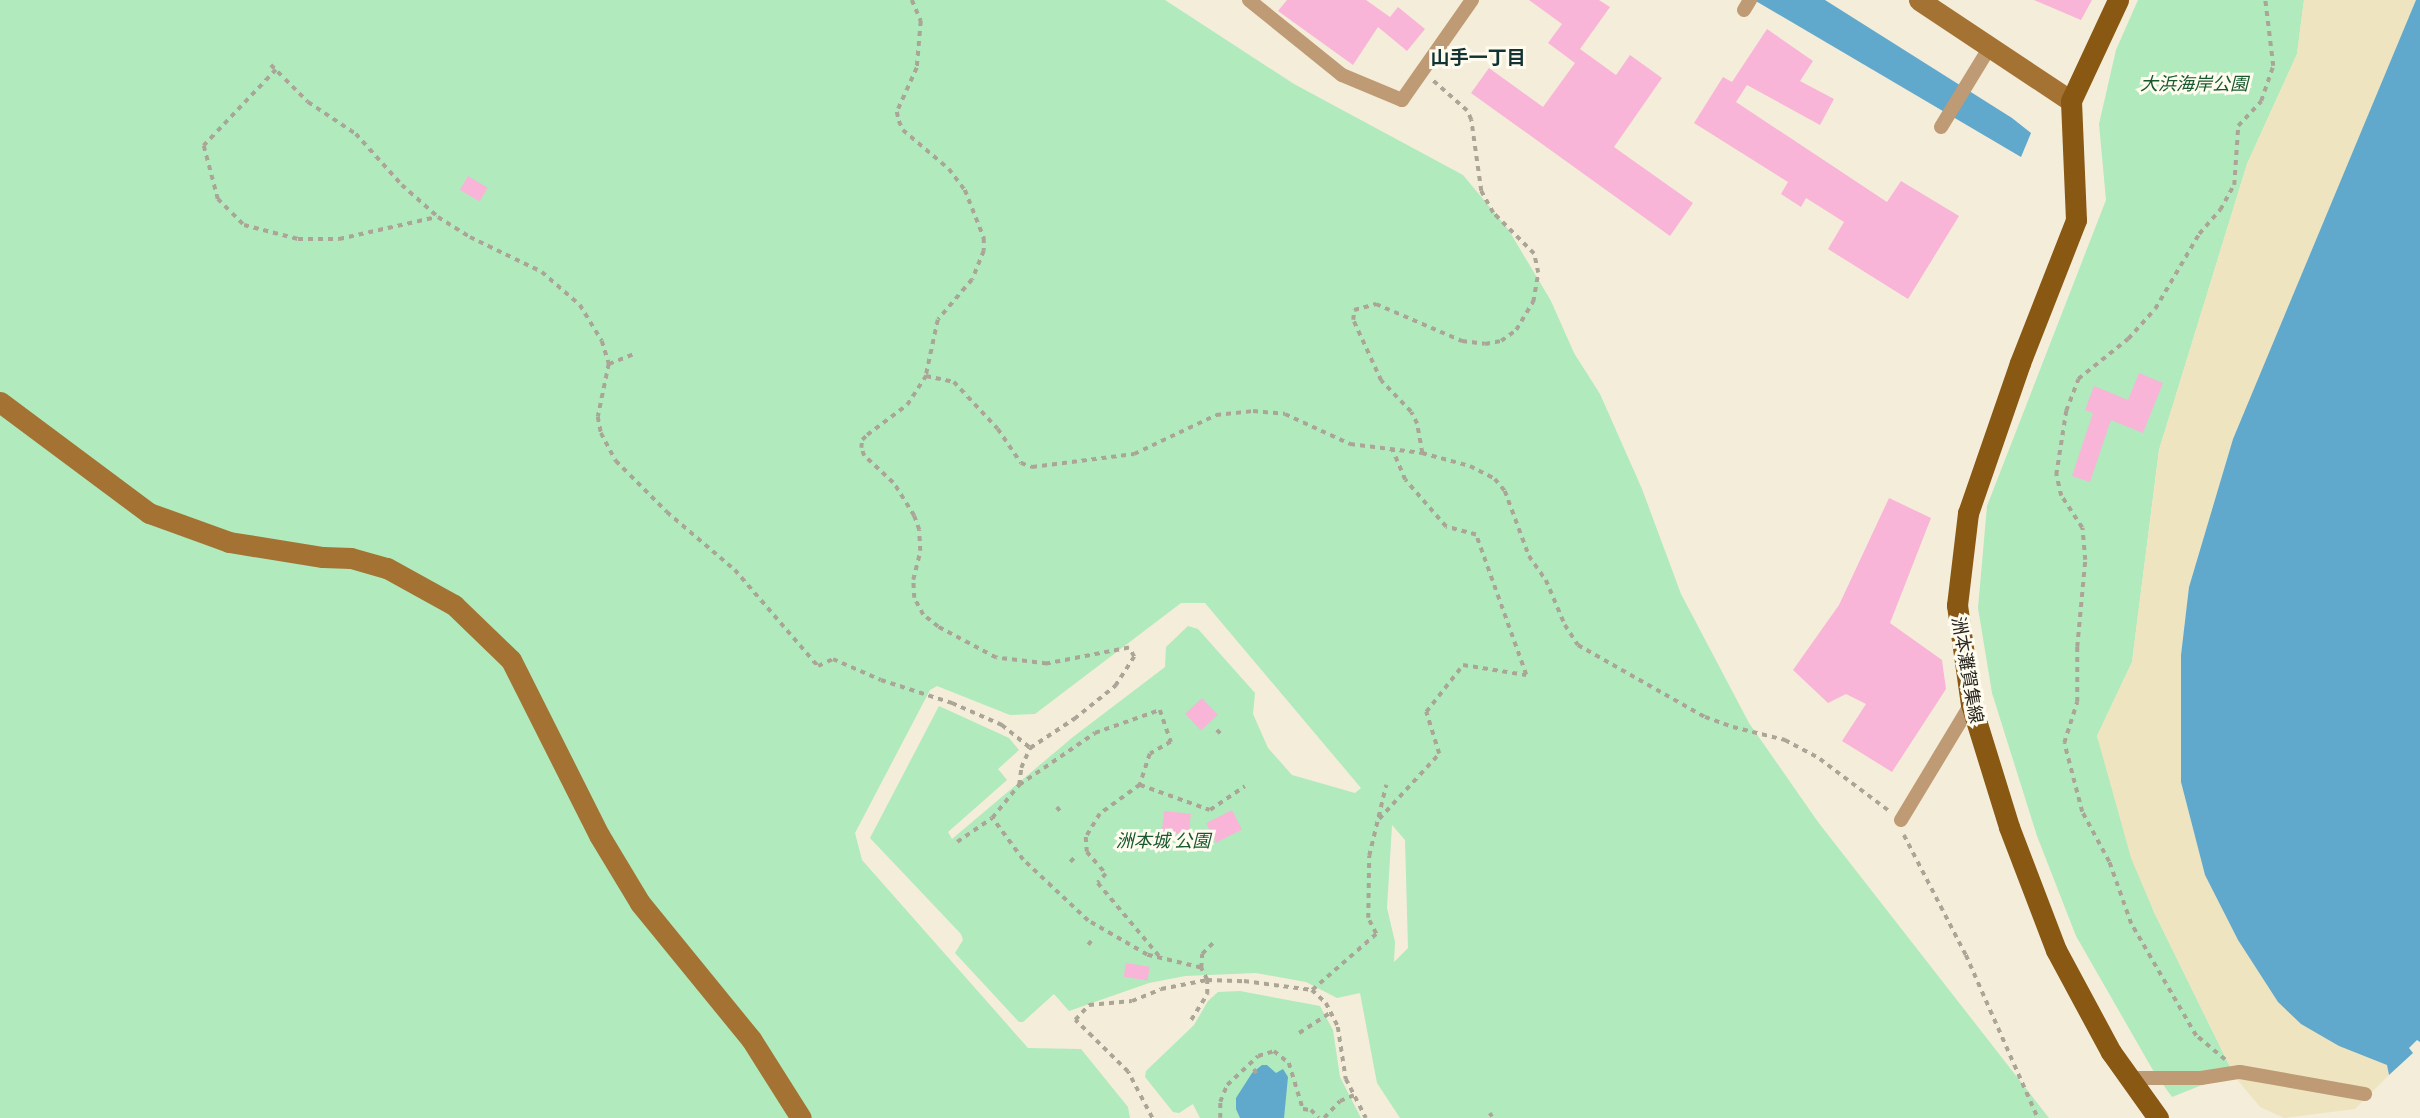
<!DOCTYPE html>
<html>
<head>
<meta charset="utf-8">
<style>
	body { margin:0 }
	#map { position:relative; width:2420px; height:1118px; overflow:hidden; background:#f4edda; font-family:"Playfair Display","Noto Sans JP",serif }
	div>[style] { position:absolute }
	.green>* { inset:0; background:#b0eabd }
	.sand>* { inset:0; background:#eee4bf }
	.water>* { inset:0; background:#60a8cc }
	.building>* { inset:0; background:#f9b5d7; transform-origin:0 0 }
	.path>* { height:3.5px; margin-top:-1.75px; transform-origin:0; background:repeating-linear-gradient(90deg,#aba597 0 5px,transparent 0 10px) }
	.street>* { height:14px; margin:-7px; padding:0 7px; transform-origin:7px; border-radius:7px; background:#be9b74 }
	.secondary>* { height:21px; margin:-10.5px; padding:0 10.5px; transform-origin:10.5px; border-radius:10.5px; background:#a47232 }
	.primary>* { height:21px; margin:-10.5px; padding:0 10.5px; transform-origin:10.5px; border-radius:10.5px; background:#895812 }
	span { translate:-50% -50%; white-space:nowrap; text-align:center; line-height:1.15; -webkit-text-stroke:6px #fffbef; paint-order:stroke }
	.park-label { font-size:18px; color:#17592f; font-style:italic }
	.street-label { font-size:18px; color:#26241d }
	.neighbourhood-label { font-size:19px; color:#113433; font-weight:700 }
</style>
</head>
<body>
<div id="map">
	<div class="green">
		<div style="clip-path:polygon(evenodd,0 0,1165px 0,1294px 84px,1463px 175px,1508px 229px,1551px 301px,1574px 353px,1600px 394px,1642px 489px,1681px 594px,1749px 723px,1818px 822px,2049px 1118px,1400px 1118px,1377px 1083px,1360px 993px,1337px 998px,1306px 982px,1256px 973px,1185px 976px,1149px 983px,1069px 1011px,1054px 994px,1023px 1022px,1019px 1022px,955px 953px,963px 940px,961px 934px,870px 838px,939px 706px,1009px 738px,1019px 750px,998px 769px,1007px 780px,948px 832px,952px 839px,1073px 737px,1165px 667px,1166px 647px,1188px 626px,1198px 629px,1255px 693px,1253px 714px,1268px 748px,1292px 775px,1355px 793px,1361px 788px,1205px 603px,1181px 603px,1035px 714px,1010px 715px,937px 686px,930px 690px,855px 833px,862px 860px,1028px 1048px,1081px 1049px,1128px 1107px,1130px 1118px,0 1118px,0 0,1392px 825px,1405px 840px,1408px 948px,1394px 962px,1395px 942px,1387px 908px,1392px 825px)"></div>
		<div style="clip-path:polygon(2138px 0,2304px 0,2297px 54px,2247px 164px,2159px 450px,2132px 662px,2097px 736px,2153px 910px,2235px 1077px,2207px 1083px,2172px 1097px,2154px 1072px,2076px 936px,2037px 836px,1992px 693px,1978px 608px,1987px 506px,2106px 200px,2099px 124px,2116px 50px)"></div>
		<div style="clip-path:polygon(1240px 991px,1320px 1006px,1333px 1030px,1340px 1077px,1361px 1118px,1200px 1118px,1193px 1104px,1179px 1113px,1173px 1112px,1145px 1077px,1146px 1071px,1194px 1025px,1208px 1001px,1218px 992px)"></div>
	</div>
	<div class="sand">
		<div style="clip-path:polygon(2304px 0,2416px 0,2233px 439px,2189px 587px,2181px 655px,2181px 782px,2205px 875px,2238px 940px,2278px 1002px,2339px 1046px,2388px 1065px,2389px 1075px,2355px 1109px,2284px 1118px,2260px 1107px,2235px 1077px,2153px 910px,2131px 858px,2097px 736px,2132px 662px,2159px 450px,2247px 164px,2297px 54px)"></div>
	</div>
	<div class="water">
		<div style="clip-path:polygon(1754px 0,1825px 0,2012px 118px,2031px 133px,2021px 157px)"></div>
		<div style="clip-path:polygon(2416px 0,2420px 0,2420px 1042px,2417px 1040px,2409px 1048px,2413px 1053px,2389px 1075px,2387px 1065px,2339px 1046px,2301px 1024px,2278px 1002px,2238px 940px,2205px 875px,2181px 782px,2181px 655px,2189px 587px,2233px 439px)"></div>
		<div style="clip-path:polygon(1262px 1065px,1267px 1065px,1276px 1073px,1283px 1069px,1288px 1077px,1284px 1118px,1240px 1118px,1236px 1109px,1236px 1098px,1252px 1073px)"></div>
	</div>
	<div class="building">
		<div style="clip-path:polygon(1287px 0,1366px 0,1390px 17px,1398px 7px,1425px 29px,1407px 51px,1378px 27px,1353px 65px,1278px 11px)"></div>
		<div style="clip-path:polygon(1529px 0,1599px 0,1610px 7px,1580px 49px,1616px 75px,1630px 55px,1662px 78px,1614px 147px,1693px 203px,1670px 236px,1471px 93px,1489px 68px,1543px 107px,1575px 63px,1548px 43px,1562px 24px)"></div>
		<div style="clip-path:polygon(2034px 0,2092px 0,2081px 20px)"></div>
		<div style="clip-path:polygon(1767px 29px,1813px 61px,1800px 81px,1834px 99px,1820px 125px,1747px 85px,1736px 102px,1887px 202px,1901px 181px,1959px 216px,1908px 299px,1828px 249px,1844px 222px,1806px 198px,1801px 207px,1781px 194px,1788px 182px,1694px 123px,1723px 77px,1732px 82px)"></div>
		<div style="left:468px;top:176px;width:23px;height:16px;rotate:31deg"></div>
		<div style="clip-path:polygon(2139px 373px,2163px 383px,2143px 433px,2111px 420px,2090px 482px,2072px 476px,2093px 413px,2085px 410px,2094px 386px,2128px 400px)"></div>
		<div style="clip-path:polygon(1889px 498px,1931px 518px,1890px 623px,1942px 660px,1946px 689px,1892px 772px,1842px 741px,1866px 704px,1846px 694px,1828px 703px,1793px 670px,1839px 605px)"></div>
		<div style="left:1202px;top:698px;width:23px;height:23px;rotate:47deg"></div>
		<div style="left:1232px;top:810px;width:22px;height:29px;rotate:63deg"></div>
		<div style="left:1164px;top:811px;width:27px;height:21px;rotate:6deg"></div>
		<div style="left:1126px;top:963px;width:24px;height:14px;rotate:9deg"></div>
	</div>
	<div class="path">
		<div style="left:912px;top:0;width:23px;rotate:67deg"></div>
		<div style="left:921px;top:21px;width:47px;rotate:94.9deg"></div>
		<div style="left:917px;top:68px;width:48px;rotate:114.4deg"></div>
		<div style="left:897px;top:112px;width:9px;rotate:77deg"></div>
		<div style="left:899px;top:121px;width:10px;rotate:66deg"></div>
		<div style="left:903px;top:130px;width:60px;rotate:40.3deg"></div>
		<div style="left:949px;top:169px;width:26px;rotate:53deg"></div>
		<div style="left:965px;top:190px;width:52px;rotate:68.4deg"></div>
		<div style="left:984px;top:238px;width:13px;rotate:90deg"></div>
		<div style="left:984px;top:251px;width:31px;rotate:112deg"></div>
		<div style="left:972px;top:280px;width:52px;rotate:130.4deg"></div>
		<div style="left:938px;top:320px;width:57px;rotate:102.1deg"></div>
		<div style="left:271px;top:65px;width:52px;rotate:45deg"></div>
		<div style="left:308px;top:102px;width:58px;rotate:33.7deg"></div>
		<div style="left:356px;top:134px;width:69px;rotate:48deg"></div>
		<div style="left:402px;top:185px;width:48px;rotate:41.6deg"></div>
		<div style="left:438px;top:217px;width:38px;rotate:32deg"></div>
		<div style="left:470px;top:237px;width:80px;rotate:25.9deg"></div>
		<div style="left:542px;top:272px;width:50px;rotate:41deg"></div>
		<div style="left:580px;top:305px;width:42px;rotate:58.6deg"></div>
		<div style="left:602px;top:341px;width:24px;rotate:73deg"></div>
		<div style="left:609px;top:364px;width:54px;rotate:101.7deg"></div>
		<div style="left:598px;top:417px;width:16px;rotate:79deg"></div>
		<div style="left:601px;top:433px;width:32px;rotate:62deg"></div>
		<div style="left:616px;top:461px;width:72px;rotate:45deg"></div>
		<div style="left:667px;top:512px;width:89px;rotate:40.5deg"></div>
		<div style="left:735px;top:570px;width:127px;rotate:49.2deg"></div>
		<div style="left:818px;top:666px;width:17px;rotate:-25deg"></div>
		<div style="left:833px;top:659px;width:52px;rotate:23.6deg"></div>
		<div style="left:881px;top:680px;width:75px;rotate:17.9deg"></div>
		<div style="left:952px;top:703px;width:55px;rotate:23.7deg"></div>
		<div style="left:1002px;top:725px;width:36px;rotate:39deg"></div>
		<div style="left:276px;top:70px;width:105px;rotate:133.5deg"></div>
		<div style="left:204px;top:146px;width:55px;rotate:75.2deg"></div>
		<div style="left:218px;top:199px;width:37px;rotate:45deg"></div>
		<div style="left:244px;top:225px;width:56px;rotate:14.5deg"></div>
		<div style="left:298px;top:239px;width:41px"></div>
		<div style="left:339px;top:239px;width:100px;rotate:-12.7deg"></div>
		<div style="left:609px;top:364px;width:27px;rotate:-22deg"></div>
		<div style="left:1422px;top:453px;width:29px;rotate:-100deg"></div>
		<div style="left:1417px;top:424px;width:13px;rotate:-117deg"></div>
		<div style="left:1411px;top:412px;width:43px;rotate:-134.1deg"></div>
		<div style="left:1381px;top:381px;width:67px;rotate:-114.7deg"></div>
		<div style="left:1353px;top:320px;width:10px;rotate:-84deg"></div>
		<div style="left:1354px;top:310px;width:23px;rotate:-15deg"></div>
		<div style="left:1376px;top:304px;width:94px;rotate:23.3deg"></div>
		<div style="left:1462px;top:341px;width:23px;rotate:7deg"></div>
		<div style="left:1485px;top:344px;width:16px;rotate:-11deg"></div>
		<div style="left:1501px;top:341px;width:19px;rotate:-36deg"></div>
		<div style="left:1516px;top:330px;width:33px;rotate:-59deg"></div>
		<div style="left:1533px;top:302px;width:29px;rotate:-80deg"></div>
		<div style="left:1538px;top:273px;width:19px;rotate:-102deg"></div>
		<div style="left:1534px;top:254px;width:58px;rotate:-135deg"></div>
		<div style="left:1493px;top:213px;width:25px;rotate:-119deg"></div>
		<div style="left:1481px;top:191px;width:72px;rotate:-98deg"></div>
		<div style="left:1471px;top:120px;width:10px;rotate:-114deg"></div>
		<div style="left:1467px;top:111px;width:47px;rotate:-138.5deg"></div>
		<div style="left:1217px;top:730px;width:8px;rotate:45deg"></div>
		<div style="left:1019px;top:785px;width:92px;rotate:-34.4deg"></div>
		<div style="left:1095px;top:733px;width:69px;rotate:-19.5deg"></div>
		<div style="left:1160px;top:710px;width:34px;rotate:71deg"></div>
		<div style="left:1171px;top:742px;width:24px;rotate:150deg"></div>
		<div style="left:1150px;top:754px;width:33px;rotate:108deg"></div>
		<div style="left:1140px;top:785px;width:49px;rotate:144.1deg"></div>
		<div style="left:1100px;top:814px;width:27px;rotate:121deg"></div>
		<div style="left:1086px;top:837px;width:15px;rotate:86deg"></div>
		<div style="left:1087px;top:852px;width:29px;rotate:49deg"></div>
		<div style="left:1106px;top:874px;width:12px;rotate:132deg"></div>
		<div style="left:1098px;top:883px;width:95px;rotate:50.1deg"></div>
		<div style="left:1140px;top:785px;width:74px;rotate:19.7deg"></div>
		<div style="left:1210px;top:810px;width:42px;rotate:-34.4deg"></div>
		<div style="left:1057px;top:807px;width:5px;rotate:53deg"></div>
		<div style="left:1379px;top:819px;width:88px;rotate:-47.3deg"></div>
		<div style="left:1439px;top:754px;width:44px;rotate:-107.2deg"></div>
		<div style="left:1426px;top:712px;width:60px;rotate:-51.8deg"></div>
		<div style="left:1463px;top:665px;width:64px;rotate:9deg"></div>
		<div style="left:1526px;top:675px;width:149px;rotate:-109.7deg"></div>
		<div style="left:1476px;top:535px;width:31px;rotate:-165deg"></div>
		<div style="left:1446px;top:527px;width:62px;rotate:-131.1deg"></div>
		<div style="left:1405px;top:480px;width:33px;rotate:-113deg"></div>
		<div style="left:1904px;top:835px;width:135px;rotate:62.7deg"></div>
		<div style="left:1966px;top:955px;width:178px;rotate:66.2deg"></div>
		<div style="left:957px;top:842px;width:42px;rotate:-34.4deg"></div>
		<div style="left:1070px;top:862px;width:7px;rotate:-45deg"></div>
		<div style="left:1088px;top:945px;width:5px;rotate:-53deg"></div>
		<div style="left:1201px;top:968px;width:14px;rotate:-86deg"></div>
		<div style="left:1202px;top:954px;width:17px;rotate:-45deg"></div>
		<div style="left:1312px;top:990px;width:85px;rotate:-41.2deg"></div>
		<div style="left:1376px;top:934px;width:18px;rotate:-117deg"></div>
		<div style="left:1368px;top:918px;width:62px;rotate:-89.1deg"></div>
		<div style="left:1369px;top:856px;width:73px;rotate:-76.5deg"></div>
		<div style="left:1191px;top:1020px;width:31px;rotate:-58deg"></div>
		<div style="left:1207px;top:994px;width:14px;rotate:-90deg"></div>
		<div style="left:1207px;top:980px;width:13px;rotate:-117deg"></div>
		<div style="left:1201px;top:968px;width:56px;rotate:-166.5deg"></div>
		<div style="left:1147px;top:955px;width:68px;rotate:-150deg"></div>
		<div style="left:1088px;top:921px;width:89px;rotate:-136.8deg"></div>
		<div style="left:1023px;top:860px;width:52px;rotate:-126.4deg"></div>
		<div style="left:992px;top:818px;width:43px;rotate:-50.7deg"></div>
		<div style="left:1019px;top:785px;width:17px;rotate:-83deg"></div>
		<div style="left:1021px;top:768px;width:22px;rotate:-66deg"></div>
		<div style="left:1030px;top:748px;width:53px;rotate:-33.4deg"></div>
		<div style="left:1074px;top:719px;width:53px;rotate:-38.8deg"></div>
		<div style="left:1115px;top:686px;width:35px;rotate:-57deg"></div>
		<div style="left:1134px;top:657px;width:10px;rotate:-119deg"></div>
		<div style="left:1129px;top:648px;width:84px;rotate:169deg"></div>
		<div style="left:1047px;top:664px;width:51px;rotate:-173.3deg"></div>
		<div style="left:996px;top:658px;width:66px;rotate:-151.9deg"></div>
		<div style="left:938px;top:627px;width:19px;rotate:-141deg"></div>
		<div style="left:923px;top:615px;width:19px;rotate:-118deg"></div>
		<div style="left:914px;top:598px;width:18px;rotate:-93deg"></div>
		<div style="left:913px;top:580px;width:30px;rotate:-76deg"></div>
		<div style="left:920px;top:551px;width:21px;rotate:-93deg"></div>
		<div style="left:919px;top:530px;width:15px;rotate:-110deg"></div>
		<div style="left:914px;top:516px;width:39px;rotate:-122deg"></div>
		<div style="left:893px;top:483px;width:40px;rotate:-137deg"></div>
		<div style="left:864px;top:456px;width:9px;rotate:-111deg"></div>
		<div style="left:861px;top:448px;width:8px;rotate:-83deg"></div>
		<div style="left:862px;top:440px;width:7px;rotate:-45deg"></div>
		<div style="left:867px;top:435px;width:50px;rotate:-36.9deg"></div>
		<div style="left:907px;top:405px;width:35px;rotate:-57deg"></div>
		<div style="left:926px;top:376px;width:29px;rotate:12deg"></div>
		<div style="left:954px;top:382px;width:64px;rotate:46.9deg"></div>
		<div style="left:998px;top:429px;width:41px;rotate:55.9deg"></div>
		<div style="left:1021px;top:463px;width:12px;rotate:20deg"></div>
		<div style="left:1032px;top:467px;width:103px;rotate:-7.3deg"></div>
		<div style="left:1134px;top:454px;width:91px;rotate:-25.4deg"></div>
		<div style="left:1216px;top:415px;width:37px;rotate:-6deg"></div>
		<div style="left:1253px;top:411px;width:32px;rotate:5deg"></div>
		<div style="left:1285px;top:414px;width:72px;rotate:24.8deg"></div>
		<div style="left:1350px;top:444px;width:73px;rotate:7.1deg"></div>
		<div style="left:1422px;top:453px;width:50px;rotate:15.2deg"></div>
		<div style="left:1470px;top:466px;width:28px;rotate:27deg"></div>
		<div style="left:1495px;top:479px;width:16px;rotate:50deg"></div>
		<div style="left:1505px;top:491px;width:69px;rotate:69.7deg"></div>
		<div style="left:1529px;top:556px;width:29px;rotate:55deg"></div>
		<div style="left:1546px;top:580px;width:49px;rotate:67.1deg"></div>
		<div style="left:1565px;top:625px;width:24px;rotate:57deg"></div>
		<div style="left:1578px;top:645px;width:146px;rotate:29.6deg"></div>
		<div style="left:1705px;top:717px;width:30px;rotate:20deg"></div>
		<div style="left:1733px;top:727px;width:54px;rotate:14deg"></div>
		<div style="left:1785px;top:740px;width:40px;rotate:28deg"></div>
		<div style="left:1820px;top:759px;width:85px;rotate:36.9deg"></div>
		<div style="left:1299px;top:1033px;width:38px;rotate:-33deg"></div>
		<div style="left:2225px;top:1060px;width:38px;rotate:-140deg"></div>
		<div style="left:2196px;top:1036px;width:129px;rotate:-120.1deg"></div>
		<div style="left:2131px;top:924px;width:66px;rotate:-109.5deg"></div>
		<div style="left:2109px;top:862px;width:57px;rotate:-118.4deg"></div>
		<div style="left:2082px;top:812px;width:71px;rotate:-104.6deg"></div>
		<div style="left:2064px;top:743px;width:43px;rotate:-72.4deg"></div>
		<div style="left:2077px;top:702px;width:55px;rotate:-90deg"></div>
		<div style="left:2077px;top:647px;width:87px;rotate:-84.7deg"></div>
		<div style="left:2085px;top:560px;width:32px;rotate:-95deg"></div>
		<div style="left:2082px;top:528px;width:38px;rotate:-123deg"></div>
		<div style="left:2061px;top:496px;width:22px;rotate:-103deg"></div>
		<div style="left:2056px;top:475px;width:65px;rotate:-81.1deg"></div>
		<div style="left:2066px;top:411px;width:34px;rotate:-69deg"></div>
		<div style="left:2078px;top:379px;width:64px;rotate:-38.7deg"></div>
		<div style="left:2128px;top:339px;width:40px;rotate:-48deg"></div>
		<div style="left:2155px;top:309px;width:87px;rotate:-59.6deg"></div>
		<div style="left:2199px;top:234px;width:32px;rotate:-49deg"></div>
		<div style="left:2220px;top:210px;width:29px;rotate:-61deg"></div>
		<div style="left:2234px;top:185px;width:59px;rotate:-86.1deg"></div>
		<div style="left:2238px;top:126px;width:34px;rotate:-47deg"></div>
		<div style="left:2261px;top:101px;width:37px;rotate:-71deg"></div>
		<div style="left:2273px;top:66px;width:66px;rotate:-96.9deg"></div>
		<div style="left:1254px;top:1069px;width:10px;rotate:61deg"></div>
		<div style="left:1489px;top:1116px;width:4px;rotate:-34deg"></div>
		<div style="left:1152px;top:1118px;width:52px;rotate:-117.6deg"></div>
		<div style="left:1128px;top:1072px;width:74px;rotate:-135.5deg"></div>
		<div style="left:1075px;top:1020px;width:21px;rotate:-47deg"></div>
		<div style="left:1089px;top:1005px;width:43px;rotate:-5.3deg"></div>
		<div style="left:1132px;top:1001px;width:31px;rotate:-22deg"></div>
		<div style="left:1161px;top:989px;width:47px;rotate:-11.1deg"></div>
		<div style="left:1207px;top:980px;width:37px;rotate:2deg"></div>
		<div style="left:1244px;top:981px;width:69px;rotate:7.5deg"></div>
		<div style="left:1312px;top:990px;width:19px;rotate:43deg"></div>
		<div style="left:1326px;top:1003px;width:27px;rotate:63deg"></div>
		<div style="left:1338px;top:1027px;width:53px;rotate:81.3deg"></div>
		<div style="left:1346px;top:1079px;width:44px;rotate:62.9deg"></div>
		<div style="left:1220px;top:1118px;width:16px;rotate:-90deg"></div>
		<div style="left:1220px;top:1102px;width:18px;rotate:-68deg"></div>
		<div style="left:1227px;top:1085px;width:42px;rotate:-43.1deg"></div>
		<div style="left:1258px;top:1056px;width:17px;rotate:-17deg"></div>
		<div style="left:1274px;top:1051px;width:19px;rotate:39deg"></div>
		<div style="left:1289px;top:1063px;width:48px;rotate:73.1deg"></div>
		<div style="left:1303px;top:1109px;width:8px;rotate:7deg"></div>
		<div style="left:1311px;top:1110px;width:11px;rotate:45deg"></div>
		<div style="left:1324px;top:1118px;width:23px;rotate:-47deg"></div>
		<div style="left:1340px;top:1101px;width:15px;rotate:-23deg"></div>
	</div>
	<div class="street">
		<div style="left:1249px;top:0;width:119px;rotate:38.9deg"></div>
		<div style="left:1342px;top:75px;width:65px;rotate:22.6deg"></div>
		<div style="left:1402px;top:100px;width:122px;rotate:-55deg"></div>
		<div style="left:1744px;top:10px;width:12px;rotate:-59deg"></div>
		<div style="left:1941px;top:127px;width:96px;rotate:-58.6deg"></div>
		<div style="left:1901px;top:820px;width:135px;rotate:-58.9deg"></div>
		<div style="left:2129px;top:1078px;width:72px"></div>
		<div style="left:2201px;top:1078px;width:39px;rotate:-9deg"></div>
		<div style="left:2240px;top:1072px;width:127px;rotate:10deg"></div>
	</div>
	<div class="secondary">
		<div style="left:1919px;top:0;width:182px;rotate:33.6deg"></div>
		<div style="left:0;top:402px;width:186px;rotate:36.7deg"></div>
		<div style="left:149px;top:513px;width:85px;rotate:19.9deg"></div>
		<div style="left:229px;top:542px;width:95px;rotate:9.1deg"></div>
		<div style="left:323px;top:557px;width:28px;rotate:2deg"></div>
		<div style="left:351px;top:558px;width:37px;rotate:16deg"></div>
		<div style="left:387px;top:568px;width:77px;rotate:28.9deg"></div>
		<div style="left:454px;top:605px;width:79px;rotate:44deg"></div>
		<div style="left:511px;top:660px;width:196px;rotate:63.3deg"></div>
		<div style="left:599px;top:835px;width:79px;rotate:58.9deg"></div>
		<div style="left:640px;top:903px;width:176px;rotate:50.8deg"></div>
		<div style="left:751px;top:1039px;width:93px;rotate:57.7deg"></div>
	</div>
	<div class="primary">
		<div style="left:2118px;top:0;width:111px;rotate:115deg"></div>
		<div style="left:2071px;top:101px;width:119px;rotate:87.6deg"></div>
		<div style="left:2076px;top:220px;width:154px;rotate:111.4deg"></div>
		<div style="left:2020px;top:363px;width:159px;rotate:109.1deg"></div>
		<div style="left:1968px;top:513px;width:93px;rotate:96.8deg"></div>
		<div style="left:1957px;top:605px;width:100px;rotate:82deg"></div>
		<div style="left:1971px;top:704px;width:129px;rotate:72.8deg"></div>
		<div style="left:2009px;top:827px;width:132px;rotate:69.1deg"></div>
		<div style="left:2056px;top:950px;width:116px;rotate:61.7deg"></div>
		<div style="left:2111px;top:1052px;width:81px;rotate:54.5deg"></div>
	</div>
	<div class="park-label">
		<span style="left:2194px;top:83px">大浜海岸公園</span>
		<span style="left:1163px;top:840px">洲本城 公園</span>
	</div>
	<div class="street-label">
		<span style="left:1968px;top:670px;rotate:80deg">洲本灘賀集線</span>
	</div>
	<div class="neighbourhood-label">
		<span style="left:1478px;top:57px">山手一丁目</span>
	</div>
</div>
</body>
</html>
